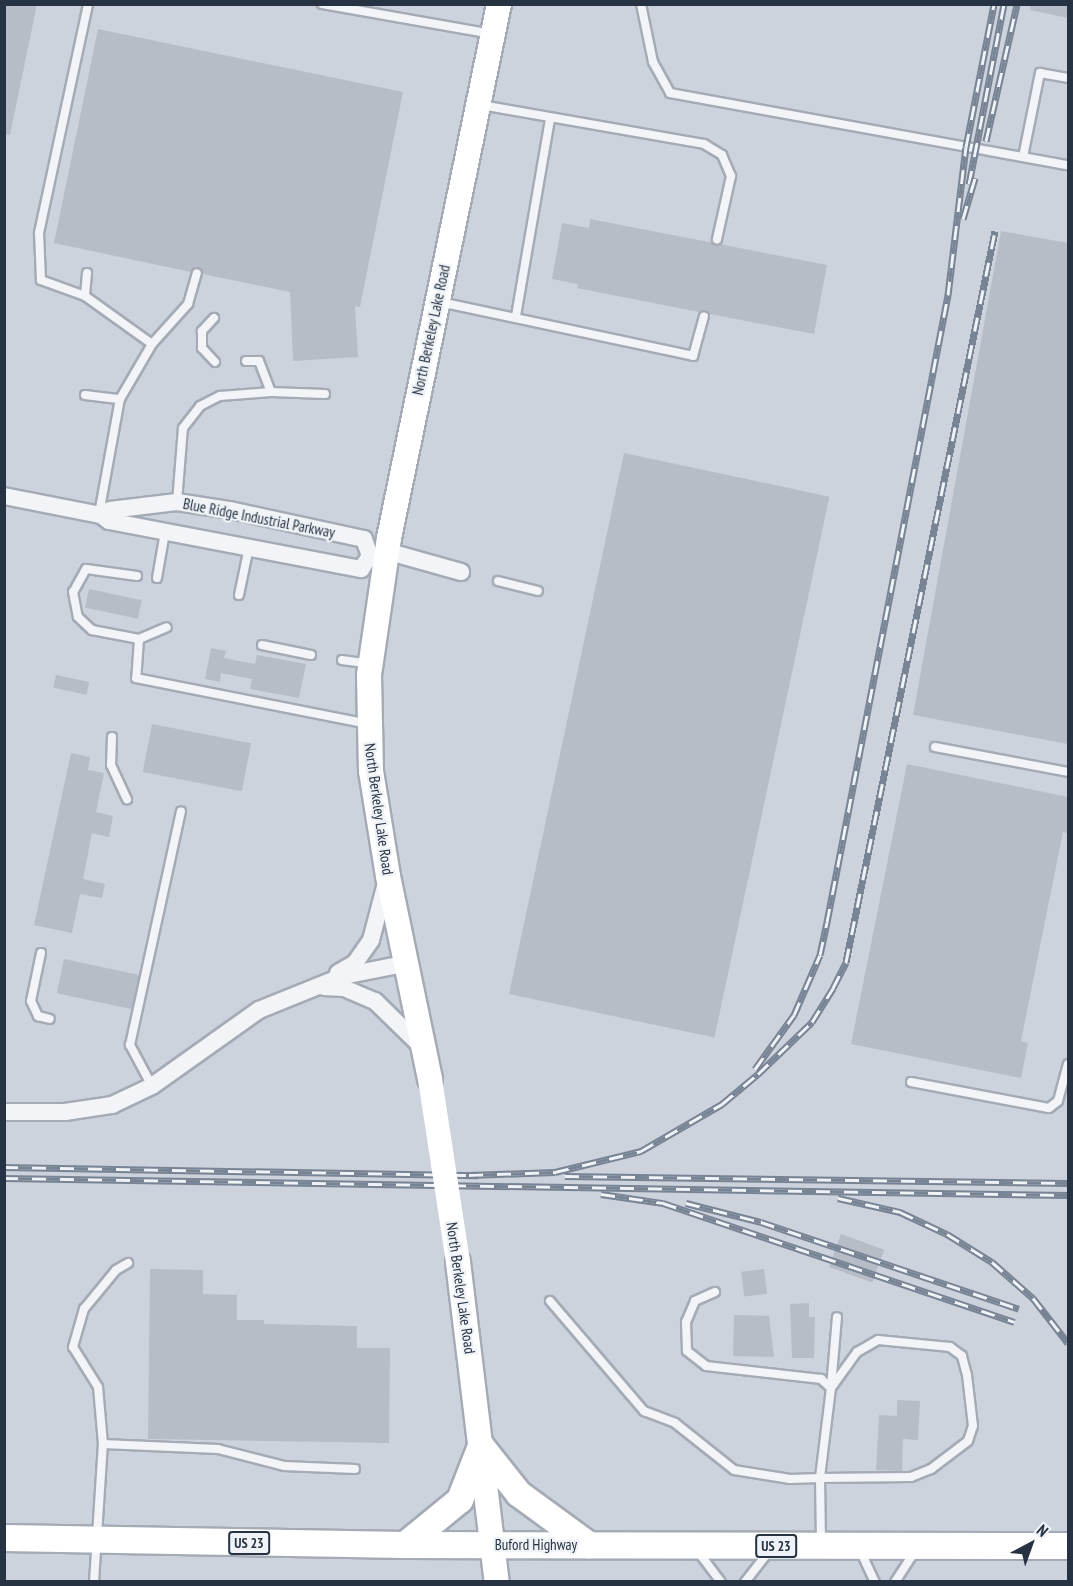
<!DOCTYPE html>
<html>
<head>
<meta charset="utf-8">
<style>
	body { margin:0 }
	#map { position:relative; width:1073px; height:1586px; overflow:hidden; background:#dfe4e9; font-family:"PT Sans Narrow",sans-serif }
	div>[style] { position:absolute }
	.built>* { inset:0; background:#cdd3dc; transform-origin:0 0 }
	.building>* { inset:0; background:#b6bdc7; transform-origin:0 0 }
	.roads { filter:drop-shadow(2px 0 #a4abb4) drop-shadow(-2px 0 #a4abb4) drop-shadow(0 2px #a4abb4) drop-shadow(0 -2px #a4abb4) }
	.lane>* { height:8px; margin:-4px; padding:0 4px; transform-origin:4px; border-radius:4px; background:#f2f4f7 }
	.street>* { height:16px; margin:-8px; padding:0 8px; transform-origin:8px; border-radius:8px; background:#f2f4f7 }
	.secondary>* { height:24px; margin:-12px; padding:0 12px; transform-origin:12px; border-radius:12px; background:#fff }
	.primary>* { height:26px; margin:-13px; padding:0 13px; transform-origin:13px; border-radius:13px; background:#fff }
	.rail>* { height:7px; margin-top:-3.5px; transform-origin:0; background:repeating-linear-gradient(90deg,#eff3f7 0 14px,#788494 0 28px); box-sizing:border-box; border-block:2px solid #788494 }
	.secondary-bridge>* { height:24px; margin:-12px; padding:0 12px; transform-origin:12px; border-radius:12px; background:#fff }
	span { translate:-50% -50%; white-space:nowrap; text-align:center; line-height:1.15; -webkit-text-stroke:4.5px #eff3f7; paint-order:stroke }
	.shield-label span { padding:2px 4px; background:#eff3f7; border:2px solid; border-radius:4px; -webkit-text-stroke-width:0 }
	.shield-label { font-size:14px; color:#273342; font-weight:700 }
	.street-label { font-size:15px; color:#273342 }
	.frame { position:absolute; inset:0; border:6px solid #273342; pointer-events:none }
	.north { position:absolute; left:1001px; top:1514px; width:60px; height:60px; -webkit-text-stroke:4px #eff3f7; paint-order:stroke; rotate:41deg; font-size:16px; font-weight:700; line-height:24px; text-align:center; color:#273342 }
	.north::after { content:''; display:block; margin:auto; width:21px; height:27px; background:#273342; clip-path:polygon(50% 0,100% 100%,50% 72%,0 100%) }
</style>
</head>
<body>
<div id="map">
	<div class="built">
		<div style="left:5px;top:5px;width:1063px;height:1577px"></div>
	</div>
	<div class="building">
		<div style="clip-path:polygon(4px 4px,37px 4px,10px 135px,4px 134px)"></div>
		<div style="clip-path:polygon(1031px 4px,1068px 4px,1068px 18px,1030px 10px)"></div>
		<div style="clip-path:polygon(98px 29px,403px 92px,360px 307px,355px 306px,358px 357px,293px 361px,290px 292px,203px 274px,198px 267px,191px 272px,54px 243px)"></div>
		<div style="clip-path:polygon(590px 219px,827px 265px,814px 334px,710px 314px,705px 310px,699px 312px,577px 288px,578px 284px,552px 279px,562px 223px,589px 228px)"></div>
		<div style="clip-path:polygon(1001px 231px,1068px 243px,1068px 744px,913px 715px)"></div>
		<div style="left:624px;top:453px;width:210px;height:553px;rotate:12deg"></div>
		<div style="left:89px;top:589px;width:54px;height:19px;rotate:12deg"></div>
		<div style="clip-path:polygon(211px 648px,226px 651px,224px 658px,255px 664px,257px 655px,306px 664px,299px 698px,250px 689px,252px 679px,221px 673px,220px 682px,205px 679px)"></div>
		<div style="left:56px;top:675px;width:34px;height:13px;rotate:12deg"></div>
		<div style="left:152px;top:724px;width:101px;height:49px;rotate:11deg"></div>
		<div style="clip-path:polygon(71px 753px,90px 757px,88px 770px,104px 773px,96px 812px,113px 816px,109px 837px,92px 833px,83px 879px,105px 884px,102px 898px,80px 894px,72px 933px,34px 925px)"></div>
		<div style="clip-path:polygon(907px 764px,1068px 797px,1068px 834px,1063px 832px,1021px 1041px,1028px 1043px,1021px 1078px,851px 1044px)"></div>
		<div style="left:64px;top:959px;width:77px;height:35px;rotate:12deg"></div>
		<div style="left:841px;top:1234px;width:46px;height:35px;rotate:20deg"></div>
		<div style="clip-path:polygon(150px 1269px,203px 1270px,203px 1294px,237px 1295px,237px 1320px,264px 1320px,264px 1324px,357px 1326px,357px 1348px,390px 1348px,389px 1443px,148px 1439px)"></div>
		<div style="left:764px;top:1269px;width:25px;height:23px;rotate:83deg"></div>
		<div style="clip-path:polygon(809px 1303px,809px 1317px,815px 1317px,814px 1358px,792px 1358px,790px 1304px)"></div>
		<div style="clip-path:polygon(734px 1315px,769px 1316px,774px 1357px,733px 1356px)"></div>
		<div style="clip-path:polygon(897px 1400px,920px 1401px,918px 1440px,903px 1439px,902px 1471px,876px 1470px,879px 1415px,897px 1416px)"></div>
	</div>
	<div class="roads">
		<div class="lane">
			<div style="left:322px;top:4px;width:173px;rotate:10deg"></div>
			<div style="left:641px;top:4px;width:59px;rotate:78.3deg"></div>
			<div style="left:653px;top:62px;width:35px;rotate:61deg"></div>
			<div style="left:670px;top:93px;width:404px;rotate:10.3deg"></div>
			<div style="left:481px;top:105px;width:226px;rotate:9.9deg"></div>
			<div style="left:704px;top:144px;width:21px;rotate:31deg"></div>
			<div style="left:722px;top:155px;width:23px;rotate:67deg"></div>
			<div style="left:731px;top:176px;width:65px;rotate:102.5deg"></div>
			<div style="left:1023px;top:157px;width:86px;rotate:-78.6deg"></div>
			<div style="left:1040px;top:73px;width:28px;rotate:10deg"></div>
			<div style="left:87px;top:273px;width:23px;rotate:95deg"></div>
			<div style="left:85px;top:296px;width:82px;rotate:35.6deg"></div>
			<div style="left:85px;top:296px;width:47px;rotate:-160deg"></div>
			<div style="left:41px;top:280px;width:47px;rotate:-92.4deg"></div>
			<div style="left:39px;top:233px;width:234px;rotate:-77.9deg"></div>
			<div style="left:440px;top:302px;width:259px;rotate:12deg"></div>
			<div style="left:693px;top:356px;width:41px;rotate:-74.6deg"></div>
			<div style="left:516px;top:316px;width:200px;rotate:-80.2deg"></div>
			<div style="left:214px;top:318px;width:18px;rotate:133deg"></div>
			<div style="left:202px;top:331px;width:17px;rotate:90deg"></div>
			<div style="left:202px;top:348px;width:19px;rotate:47deg"></div>
			<div style="left:246px;top:361px;width:13px"></div>
			<div style="left:259px;top:361px;width:33px;rotate:69deg"></div>
			<div style="left:85px;top:395px;width:35px;rotate:7deg"></div>
			<div style="left:177px;top:502px;width:74px;rotate:-85.4deg"></div>
			<div style="left:183px;top:428px;width:28px;rotate:-52deg"></div>
			<div style="left:200px;top:406px;width:22px;rotate:-27deg"></div>
			<div style="left:220px;top:396px;width:51px;rotate:-4.5deg"></div>
			<div style="left:271px;top:392px;width:54px;rotate:2.1deg"></div>
			<div style="left:99px;top:514px;width:117px;rotate:-79.7deg"></div>
			<div style="left:120px;top:399px;width:64px;rotate:-59.8deg"></div>
			<div style="left:152px;top:344px;width:54px;rotate:-48deg"></div>
			<div style="left:188px;top:304px;width:32px;rotate:-74deg"></div>
			<div style="left:137px;top:576px;width:51px;rotate:-172.2deg"></div>
			<div style="left:86px;top:569px;width:26px;rotate:119deg"></div>
			<div style="left:73px;top:592px;width:25px;rotate:79deg"></div>
			<div style="left:78px;top:617px;width:19px;rotate:43deg"></div>
			<div style="left:92px;top:630px;width:48px;rotate:10.8deg"></div>
			<div style="left:139px;top:639px;width:30px;rotate:-23deg"></div>
			<div style="left:157px;top:578px;width:47px;rotate:-80.1deg"></div>
			<div style="left:498px;top:581px;width:41px;rotate:14deg"></div>
			<div style="left:239px;top:595px;width:49px;rotate:-78.2deg"></div>
			<div style="left:139px;top:639px;width:39px;rotate:94deg"></div>
			<div style="left:136px;top:678px;width:237px;rotate:11.2deg"></div>
			<div style="left:262px;top:645px;width:50px;rotate:11.5deg"></div>
			<div style="left:342px;top:660px;width:28px;rotate:8deg"></div>
			<div style="left:112px;top:737px;width:28px;rotate:92deg"></div>
			<div style="left:111px;top:765px;width:38px;rotate:65deg"></div>
			<div style="left:935px;top:747px;width:135px;rotate:10.6deg"></div>
			<div style="left:41px;top:953px;width:49px;rotate:101.8deg"></div>
			<div style="left:31px;top:1001px;width:17px;rotate:65deg"></div>
			<div style="left:38px;top:1016px;width:12px;rotate:14deg"></div>
			<div style="left:911px;top:1082px;width:140px;rotate:10.7deg"></div>
			<div style="left:1049px;top:1108px;width:11px;rotate:-38deg"></div>
			<div style="left:1058px;top:1101px;width:38px;rotate:-75deg"></div>
			<div style="left:152px;top:1086px;width:47px;rotate:-118.2deg"></div>
			<div style="left:130px;top:1045px;width:239px;rotate:-77.7deg"></div>
			<div style="left:715px;top:1292px;width:22px;rotate:156deg"></div>
			<div style="left:695px;top:1301px;width:23px;rotate:113deg"></div>
			<div style="left:686px;top:1322px;width:29px;rotate:88deg"></div>
			<div style="left:687px;top:1351px;width:24px;rotate:38deg"></div>
			<div style="left:706px;top:1366px;width:116px;rotate:6.4deg"></div>
			<div style="left:821px;top:1379px;width:13px;rotate:42deg"></div>
			<div style="left:831px;top:1388px;width:91px;rotate:97deg"></div>
			<div style="left:820px;top:1478px;width:91px;rotate:-0.6deg"></div>
			<div style="left:911px;top:1477px;width:22px;rotate:-22deg"></div>
			<div style="left:931px;top:1469px;width:46px;rotate:-37.1deg"></div>
			<div style="left:968px;top:1441px;width:16px;rotate:-72deg"></div>
			<div style="left:973px;top:1426px;width:51px;rotate:-96.7deg"></div>
			<div style="left:967px;top:1375px;width:20px;rotate:-105deg"></div>
			<div style="left:962px;top:1356px;width:15px;rotate:-143deg"></div>
			<div style="left:950px;top:1347px;width:72px;rotate:-174.4deg"></div>
			<div style="left:878px;top:1340px;width:24px;rotate:150deg"></div>
			<div style="left:857px;top:1352px;width:44px;rotate:125.8deg"></div>
			<div style="left:550px;top:1301px;width:145px;rotate:49.5deg"></div>
			<div style="left:644px;top:1411px;width:33px;rotate:21deg"></div>
			<div style="left:675px;top:1423px;width:75px;rotate:38.5deg"></div>
			<div style="left:734px;top:1470px;width:57px;rotate:9.1deg"></div>
			<div style="left:790px;top:1479px;width:30px;rotate:-2deg"></div>
			<div style="left:820px;top:1478px;width:64px;rotate:89.1deg"></div>
			<div style="left:831px;top:1387px;width:70px;rotate:-85.1deg"></div>
			<div style="left:103px;top:1444px;width:57px;rotate:-95deg"></div>
			<div style="left:98px;top:1387px;width:47px;rotate:-122deg"></div>
			<div style="left:73px;top:1347px;width:40px;rotate:-74deg"></div>
			<div style="left:84px;top:1309px;width:50px;rotate:-50.6deg"></div>
			<div style="left:116px;top:1270px;width:14px;rotate:-30deg"></div>
			<div style="left:859px;top:1548px;width:38px;rotate:65deg"></div>
			<div style="left:696px;top:1549px;width:41px;rotate:52.9deg"></div>
			<div style="left:94px;top:1582px;width:138px;rotate:-86.3deg"></div>
			<div style="left:103px;top:1444px;width:115px;rotate:2.5deg"></div>
			<div style="left:218px;top:1449px;width:68px;rotate:14.4deg"></div>
			<div style="left:284px;top:1466px;width:71px;rotate:2.4deg"></div>
			<div style="left:745px;top:1582px;width:39px;rotate:-52deg"></div>
			<div style="left:895px;top:1582px;width:38px;rotate:-57deg"></div>
		</div>
		<div class="street">
			<div style="left:4px;top:496px;width:99px;rotate:11.1deg"></div>
			<div style="left:101px;top:515px;width:10px;rotate:37deg"></div>
			<div style="left:109px;top:521px;width:257px;rotate:10.8deg"></div>
			<div style="left:361px;top:569px;width:16px;rotate:-55deg"></div>
			<div style="left:101px;top:515px;width:10px;rotate:-29deg"></div>
			<div style="left:110px;top:510px;width:67px;rotate:-6.8deg"></div>
			<div style="left:177px;top:502px;width:54px;rotate:8.6deg"></div>
			<div style="left:230px;top:510px;width:137px;rotate:12.2deg"></div>
			<div style="left:364px;top:539px;width:18px;rotate:71deg"></div>
			<div style="left:386px;top:551px;width:78px;rotate:15.6deg"></div>
			<div style="left:338px;top:973px;width:20px;rotate:-30deg"></div>
			<div style="left:355px;top:963px;width:28px;rotate:-55deg"></div>
			<div style="left:371px;top:940px;width:59px;rotate:-75.3deg"></div>
			<div style="left:324px;top:987px;width:20px;rotate:3deg"></div>
			<div style="left:344px;top:988px;width:34px;rotate:23deg"></div>
			<div style="left:375px;top:1001px;width:67px;rotate:44.4deg"></div>
			<div style="left:4px;top:1112px;width:61px"></div>
			<div style="left:65px;top:1112px;width:48px;rotate:-8.5deg"></div>
			<div style="left:112px;top:1105px;width:44px;rotate:-25.4deg"></div>
			<div style="left:152px;top:1086px;width:131px;rotate:-35.4deg"></div>
			<div style="left:259px;top:1010px;width:91px;rotate:-22deg"></div>
			<div style="left:343px;top:976px;width:66px;rotate:-11.3deg"></div>
		</div>
		<div class="secondary">
			<div style="left:430px;top:1079px;width:207px;rotate:-101.7deg"></div>
			<div style="left:388px;top:876px;width:106px;rotate:-99.2deg"></div>
			<div style="left:371px;top:771px;width:96px;rotate:-91.2deg"></div>
			<div style="left:369px;top:675px;width:138px;rotate:-81.7deg"></div>
			<div style="left:389px;top:538px;width:545px;rotate:-78.36deg"></div>
			<div style="left:458px;top:1262px;width:322px;rotate:83.1deg"></div>
		</div>
		<div class="primary">
			<div style="left:481px;top:1446px;width:61px;rotate:51.6deg"></div>
			<div style="left:519px;top:1494px;width:87px;rotate:36.1deg"></div>
			<div style="left:4px;top:1538px;width:401px;rotate:1deg"></div>
			<div style="left:405px;top:1545px;width:663px;rotate:0.09deg"></div>
			<div style="left:405px;top:1545px;width:71px;rotate:-39.3deg"></div>
			<div style="left:460px;top:1500px;width:58px;rotate:-68.7deg"></div>
		</div>
	</div>
	<div class="rail">
		<div style="left:986px;top:141px;width:140px;rotate:-77.2deg"></div>
		<div style="left:969px;top:184px;width:183px;rotate:-79deg"></div>
		<div style="left:963px;top:219px;width:43px;rotate:-73.7deg"></div>
		<div style="left:755px;top:1069px;width:67px;rotate:-54.2deg"></div>
		<div style="left:794px;top:1015px;width:65px;rotate:-66.6deg"></div>
		<div style="left:820px;top:955px;width:34px;rotate:-78deg"></div>
		<div style="left:827px;top:922px;width:639px;rotate:-79.08deg"></div>
		<div style="left:948px;top:295px;width:149px;rotate:-83.1deg"></div>
		<div style="left:966px;top:147px;width:146px;rotate:-78.9deg"></div>
		<div style="left:4px;top:1167px;width:474px;rotate:1deg"></div>
		<div style="left:469px;top:1175px;width:86px;rotate:-2deg"></div>
		<div style="left:555px;top:1172px;width:89px;rotate:-13.7deg"></div>
		<div style="left:641px;top:1151px;width:94px;rotate:-30.1deg"></div>
		<div style="left:722px;top:1104px;width:47px;rotate:-39.8deg"></div>
		<div style="left:758px;top:1074px;width:75px;rotate:-43.9deg"></div>
		<div style="left:812px;top:1022px;width:40px;rotate:-58deg"></div>
		<div style="left:833px;top:988px;width:29px;rotate:-63deg"></div>
		<div style="left:846px;top:962px;width:746px;rotate:-78.48deg"></div>
		<div style="left:565px;top:1176px;width:503px;rotate:0.8deg"></div>
		<div style="left:4px;top:1178px;width:1064px;rotate:0.92deg"></div>
		<div style="left:601px;top:1194px;width:63px;rotate:8.3deg"></div>
		<div style="left:663px;top:1203px;width:371px;rotate:18.7deg"></div>
		<div style="left:838px;top:1198px;width:64px;rotate:12.7deg"></div>
		<div style="left:900px;top:1212px;width:52px;rotate:25.1deg"></div>
		<div style="left:947px;top:1234px;width:53px;rotate:31.9deg"></div>
		<div style="left:992px;top:1262px;width:55px;rotate:41.3deg"></div>
		<div style="left:1033px;top:1298px;width:57px;rotate:52.1deg"></div>
		<div style="left:686px;top:1203px;width:77px;rotate:14.2deg"></div>
		<div style="left:761px;top:1222px;width:272px;rotate:18.6deg"></div>
	</div>
	<div class="secondary-bridge">
		<div style="left:430px;top:1079px;width:185px;rotate:81.3deg"></div>
	</div>
	<div class="shield-label">
		<span style="left:249px;top:1543px">US 23</span>
		<span style="left:776px;top:1546px">US 23</span>
	</div>
	<div class="street-label">
		<span style="left:431px;top:330px;rotate:-78deg">North Berkeley Lake Road</span>
		<span style="left:259px;top:518px;rotate:11deg">Blue Ridge Industrial Parkway</span>
		<span style="left:379px;top:809px;rotate:82deg">North Berkeley Lake Road</span>
		<span style="left:461px;top:1288px;rotate:82deg">North Berkeley Lake Road</span>
		<span style="left:536px;top:1545px">Buford Highway</span>
	</div>
	<div class="frame"></div>
	<div class="north">N</div>
</div>
</body>
</html>
